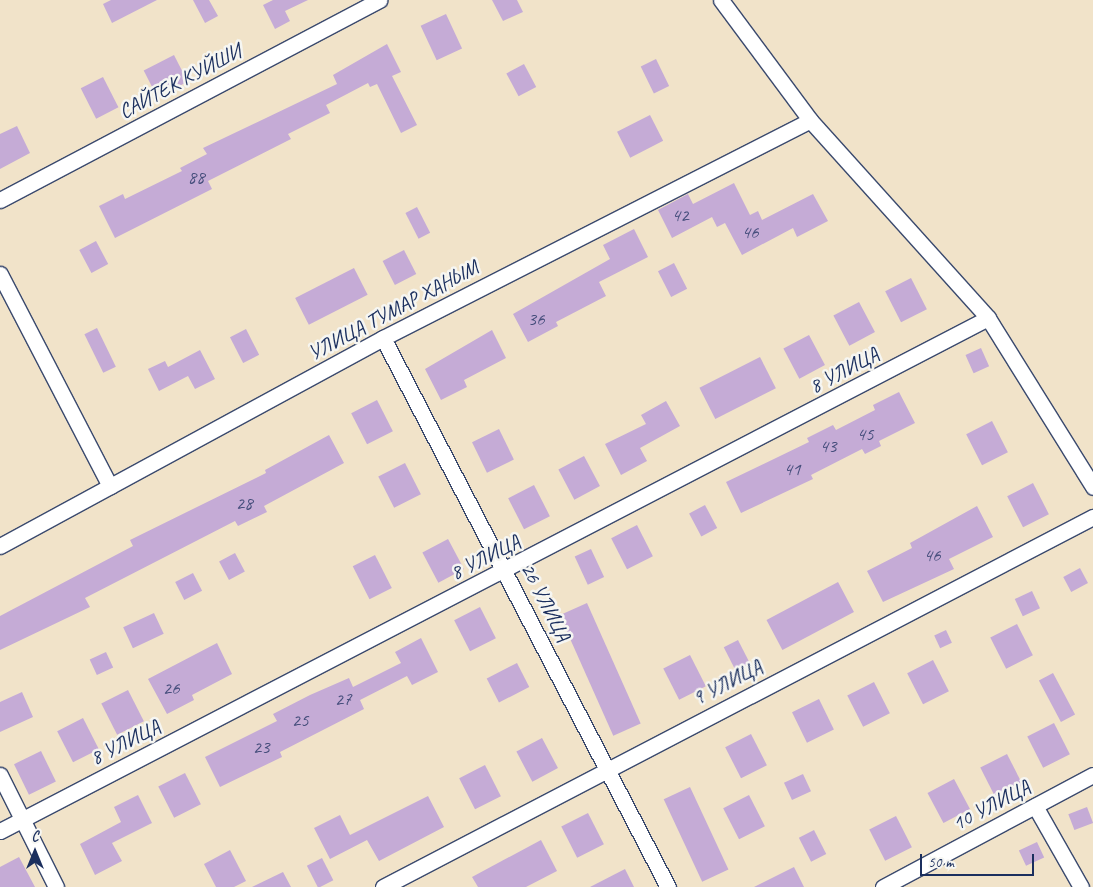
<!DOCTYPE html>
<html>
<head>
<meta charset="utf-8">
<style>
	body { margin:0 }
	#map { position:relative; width:1093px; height:887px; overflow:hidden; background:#f1e3c9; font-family:Caveat,sans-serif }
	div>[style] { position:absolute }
	.building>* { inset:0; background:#c5abd6; transform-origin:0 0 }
	.roads { filter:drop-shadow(1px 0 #3b4a6e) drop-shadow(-1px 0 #3b4a6e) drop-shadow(0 1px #3b4a6e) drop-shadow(0 -1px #3b4a6e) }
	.minor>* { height:15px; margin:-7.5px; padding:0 7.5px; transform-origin:7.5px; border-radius:7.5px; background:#fff }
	span { translate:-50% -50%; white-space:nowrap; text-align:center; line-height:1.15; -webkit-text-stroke:5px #f6f6f2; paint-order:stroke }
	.number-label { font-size:19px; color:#464e7c }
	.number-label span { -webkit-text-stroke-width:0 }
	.street-label { font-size:21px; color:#1b2f5e }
	.north { position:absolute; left:10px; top:827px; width:50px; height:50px; -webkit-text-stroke:4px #f6f6f2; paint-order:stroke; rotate:0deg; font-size:14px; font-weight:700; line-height:20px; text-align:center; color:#1b2f5e }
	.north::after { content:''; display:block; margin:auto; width:18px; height:22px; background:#1b2f5e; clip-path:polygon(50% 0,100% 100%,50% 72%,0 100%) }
	.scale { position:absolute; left:920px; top:854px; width:114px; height:22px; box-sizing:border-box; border:2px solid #1b2f5e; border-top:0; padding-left:6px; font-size:15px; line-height:18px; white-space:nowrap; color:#1b2f5e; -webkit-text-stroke:4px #f6f6f2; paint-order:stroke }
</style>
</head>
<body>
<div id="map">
	<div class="building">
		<div style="clip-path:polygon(111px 0,157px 0,112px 23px,103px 4px)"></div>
		<div style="clip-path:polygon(193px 0,209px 0,218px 16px,205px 23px)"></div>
		<div style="clip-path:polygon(273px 0,308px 0,285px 11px,290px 21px,275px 29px,263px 5px)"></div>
		<div style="clip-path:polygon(492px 0,517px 0,523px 12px,503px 21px)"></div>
		<div style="left:446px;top:14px;width:38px;height:28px;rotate:65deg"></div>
		<div style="clip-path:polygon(387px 44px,401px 72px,392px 76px,417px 125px,401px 133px,377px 84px,370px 87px,368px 83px,326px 105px,330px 113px,288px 134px,291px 139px,208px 181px,212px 189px,115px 238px,99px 206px,123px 194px,125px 199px,182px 171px,180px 168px,207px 154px,203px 148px,337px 84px,333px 75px)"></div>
		<div style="left:174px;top:55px;width:30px;height:34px;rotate:63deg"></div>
		<div style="left:656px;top:59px;width:30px;height:17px;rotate:64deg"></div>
		<div style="left:524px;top:64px;width:26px;height:20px;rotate:62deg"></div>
		<div style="left:103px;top:77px;width:34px;height:25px;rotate:63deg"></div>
		<div style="left:650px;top:115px;width:29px;height:37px;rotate:63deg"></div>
		<div style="clip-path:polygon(17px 126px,30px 153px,0 169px,0 134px)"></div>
		<div style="clip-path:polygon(734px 183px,750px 215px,758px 211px,762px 220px,813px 194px,828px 221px,797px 237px,793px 228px,742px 255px,725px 223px,717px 227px,712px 217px,672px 238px,658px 210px,688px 194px,693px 204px)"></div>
		<div style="left:417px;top:207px;width:29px;height:13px;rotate:63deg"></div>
		<div style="clip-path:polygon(634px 229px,648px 257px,599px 282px,606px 296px,556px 322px,558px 326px,528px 342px,513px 314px,610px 259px,603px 245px)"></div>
		<div style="left:96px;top:241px;width:26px;height:19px;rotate:62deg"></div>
		<div style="left:404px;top:250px;width:27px;height:24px;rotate:63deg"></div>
		<div style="left:674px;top:263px;width:29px;height:18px;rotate:63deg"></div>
		<div style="left:354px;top:268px;width:30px;height:66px;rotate:63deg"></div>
		<div style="left:911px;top:278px;width:35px;height:29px;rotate:63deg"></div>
		<div style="left:859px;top:302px;width:34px;height:29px;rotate:62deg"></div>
		<div style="left:97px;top:328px;width:43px;height:14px;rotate:64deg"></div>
		<div style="left:246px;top:329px;width:29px;height:18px;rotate:63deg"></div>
		<div style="clip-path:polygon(492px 330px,506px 358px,464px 380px,467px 387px,441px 400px,425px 369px)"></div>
		<div style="left:809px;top:335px;width:34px;height:29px;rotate:62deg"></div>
		<div style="left:981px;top:348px;width:20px;height:17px;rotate:66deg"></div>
		<div style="clip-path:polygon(200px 350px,215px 379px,195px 389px,188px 376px,159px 391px,148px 369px,165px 361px,168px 367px)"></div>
		<div style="left:760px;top:357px;width:35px;height:68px;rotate:63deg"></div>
		<div style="clip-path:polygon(899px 392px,915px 423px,879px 441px,881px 446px,865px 454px,862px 449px,811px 475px,813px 479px,741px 513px,726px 482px,809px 442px,807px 438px,833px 425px,836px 430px,875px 410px,873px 405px)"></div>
		<div style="left:377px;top:400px;width:35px;height:29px;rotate:63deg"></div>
		<div style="clip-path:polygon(666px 401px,680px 426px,640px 448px,647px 461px,621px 475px,605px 444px,646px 424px,641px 415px)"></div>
		<div style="left:992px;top:421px;width:35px;height:29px;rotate:63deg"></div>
		<div style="left:499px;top:429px;width:34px;height:30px;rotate:64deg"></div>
		<div style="clip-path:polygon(329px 435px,344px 463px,264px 506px,267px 512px,238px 526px,235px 521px,85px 598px,90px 607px,0 650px,0 616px,133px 546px,130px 540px,266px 473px,265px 470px)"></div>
		<div style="left:584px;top:456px;width:34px;height:29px;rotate:62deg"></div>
		<div style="left:405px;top:463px;width:35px;height:30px;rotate:63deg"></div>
		<div style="left:1033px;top:483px;width:35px;height:29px;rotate:63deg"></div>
		<div style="left:534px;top:485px;width:35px;height:29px;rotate:63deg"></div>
		<div style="left:705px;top:505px;width:26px;height:18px;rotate:62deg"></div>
		<div style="clip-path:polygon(977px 506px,993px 537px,949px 559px,954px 569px,883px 602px,867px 571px,912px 548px,910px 543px)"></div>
		<div style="left:637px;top:525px;width:35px;height:29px;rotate:63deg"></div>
		<div style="left:448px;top:539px;width:34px;height:29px;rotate:62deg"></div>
		<div style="left:591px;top:549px;width:31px;height:18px;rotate:65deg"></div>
		<div style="left:235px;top:553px;width:21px;height:18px;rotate:62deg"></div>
		<div style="left:375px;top:555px;width:37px;height:25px;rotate:63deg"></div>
		<div style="left:1080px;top:568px;width:17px;height:19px;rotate:62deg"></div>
		<div style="left:193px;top:573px;width:20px;height:20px;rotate:63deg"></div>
		<div style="left:838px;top:582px;width:34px;height:81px;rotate:62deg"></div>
		<div style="left:1032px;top:591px;width:19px;height:19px;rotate:65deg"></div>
		<div style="left:587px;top:603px;width:132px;height:30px;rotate:66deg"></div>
		<div style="left:480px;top:607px;width:35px;height:29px;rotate:63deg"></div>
		<div style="left:154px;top:613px;width:23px;height:34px;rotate:65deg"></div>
		<div style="left:1017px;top:624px;width:35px;height:30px;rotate:63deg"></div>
		<div style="left:946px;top:630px;width:14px;height:13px;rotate:65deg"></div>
		<div style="clip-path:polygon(421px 638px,438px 672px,412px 685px,407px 676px,360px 700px,364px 709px,280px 752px,282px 757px,220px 787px,205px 757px,277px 721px,273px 714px,310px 695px,349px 678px,353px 687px,401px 663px,395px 652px)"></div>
		<div style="left:738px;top:640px;width:27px;height:16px;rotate:63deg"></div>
		<div style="clip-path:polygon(217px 643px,232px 674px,192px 695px,194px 700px,167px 714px,148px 679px)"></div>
		<div style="left:106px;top:652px;width:17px;height:18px;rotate:65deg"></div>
		<div style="left:690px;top:655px;width:35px;height:30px;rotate:63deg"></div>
		<div style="left:933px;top:660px;width:35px;height:29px;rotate:63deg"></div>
		<div style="left:517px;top:663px;width:27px;height:34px;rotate:63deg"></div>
		<div style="left:1053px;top:673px;width:47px;height:16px;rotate:62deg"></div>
		<div style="left:874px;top:682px;width:35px;height:30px;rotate:63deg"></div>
		<div style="left:128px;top:690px;width:35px;height:30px;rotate:63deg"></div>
		<div style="clip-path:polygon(22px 692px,33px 717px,0 732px,0 702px)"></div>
		<div style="left:819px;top:699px;width:34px;height:30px;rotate:64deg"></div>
		<div style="left:83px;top:718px;width:35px;height:29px;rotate:63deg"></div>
		<div style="left:1054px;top:723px;width:35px;height:30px;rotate:63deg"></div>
		<div style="left:751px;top:734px;width:35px;height:29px;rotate:63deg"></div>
		<div style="left:542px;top:738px;width:34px;height:29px;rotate:62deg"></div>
		<div style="left:41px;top:751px;width:34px;height:30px;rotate:64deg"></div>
		<div style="left:1007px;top:754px;width:35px;height:30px;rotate:63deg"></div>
		<div style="left:485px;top:765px;width:35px;height:29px;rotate:63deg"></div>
		<div style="left:185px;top:773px;width:35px;height:30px;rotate:63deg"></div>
		<div style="left:803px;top:774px;width:19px;height:21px;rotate:65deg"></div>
		<div style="left:954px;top:779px;width:34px;height:30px;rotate:62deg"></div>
		<div style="left:690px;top:787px;width:91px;height:29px;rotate:65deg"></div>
		<div style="clip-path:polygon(138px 795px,152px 823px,112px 843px,122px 861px,95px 875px,80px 844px,121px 822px,114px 807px)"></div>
		<div style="left:749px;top:795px;width:35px;height:29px;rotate:63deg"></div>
		<div style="clip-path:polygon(428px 796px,444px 827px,379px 861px,367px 840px,330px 859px,314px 828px,340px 815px,350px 835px)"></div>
		<div style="left:1087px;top:807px;width:17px;height:20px;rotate:69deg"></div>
		<div style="left:588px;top:813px;width:35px;height:30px;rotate:63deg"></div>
		<div style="left:896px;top:816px;width:35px;height:30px;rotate:63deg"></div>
		<div style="left:814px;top:830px;width:27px;height:17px;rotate:63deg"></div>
		<div style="clip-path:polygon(541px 840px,557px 871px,526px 887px,478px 887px,472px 877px)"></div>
		<div style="left:1037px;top:842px;width:17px;height:20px;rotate:65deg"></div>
		<div style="clip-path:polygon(230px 850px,246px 881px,234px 887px,216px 887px,204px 864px)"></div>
		<div style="clip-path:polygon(19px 857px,35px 887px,0 887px,0 867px)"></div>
		<div style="left:322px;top:858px;width:25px;height:17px;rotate:63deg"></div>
		<div style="clip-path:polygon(794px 867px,804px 887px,754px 887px)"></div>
		<div style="clip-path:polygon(625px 869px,634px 887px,590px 887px)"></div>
		<div style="clip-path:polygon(283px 872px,291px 887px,252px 887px)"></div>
	</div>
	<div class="roads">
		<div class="minor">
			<div style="left:721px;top:0;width:149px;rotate:53.4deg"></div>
			<div style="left:810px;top:120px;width:266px;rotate:48deg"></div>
			<div style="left:988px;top:318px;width:199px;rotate:58.1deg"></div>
			<div style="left:0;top:200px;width:429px;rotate:-27.8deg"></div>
			<div style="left:0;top:274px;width:239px;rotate:62.6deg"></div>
			<div style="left:383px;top:338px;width:619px;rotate:62.57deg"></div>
			<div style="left:0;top:546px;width:436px;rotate:-28.5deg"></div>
			<div style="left:383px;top:338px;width:479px;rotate:-27deg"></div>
			<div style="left:0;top:775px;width:125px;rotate:63.4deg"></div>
			<div style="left:1035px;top:806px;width:93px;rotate:60.4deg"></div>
			<div style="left:0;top:831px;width:1113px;rotate:-27.44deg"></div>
			<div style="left:383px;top:887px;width:801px;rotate:-27.53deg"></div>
			<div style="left:883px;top:887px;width:238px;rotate:-28.1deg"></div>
		</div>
	</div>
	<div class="number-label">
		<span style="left:196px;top:178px">88</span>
		<span style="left:680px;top:216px">42</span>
		<span style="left:750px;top:233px">46</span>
		<span style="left:536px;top:320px">36</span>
		<span style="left:865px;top:435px">45</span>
		<span style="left:828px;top:447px">43</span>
		<span style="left:792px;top:470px">41</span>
		<span style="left:244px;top:504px">28</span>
		<span style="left:932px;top:556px">46</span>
		<span style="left:171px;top:689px">26</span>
		<span style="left:343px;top:700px">27</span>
		<span style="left:300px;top:721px">25</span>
		<span style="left:261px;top:748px">23</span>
	</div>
	<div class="street-label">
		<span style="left:180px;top:81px;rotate:-28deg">САЙТЕК КУЙШИ</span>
		<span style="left:393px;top:310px;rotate:-28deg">УЛИЦА ТУМАР ХАНЫМ</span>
		<span style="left:844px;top:370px;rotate:-28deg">8 УЛИЦА</span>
		<span style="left:485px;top:557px;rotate:-27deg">8 УЛИЦА</span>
		<span style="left:546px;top:602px;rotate:63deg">26 УЛИЦА</span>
		<span style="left:727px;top:682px;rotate:-27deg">9 УЛИЦА</span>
		<span style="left:125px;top:742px;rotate:-27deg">8 УЛИЦА</span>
		<span style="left:991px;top:805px;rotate:-28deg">10 УЛИЦА</span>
	</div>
	<div class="north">С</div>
	<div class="scale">50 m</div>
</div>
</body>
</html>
